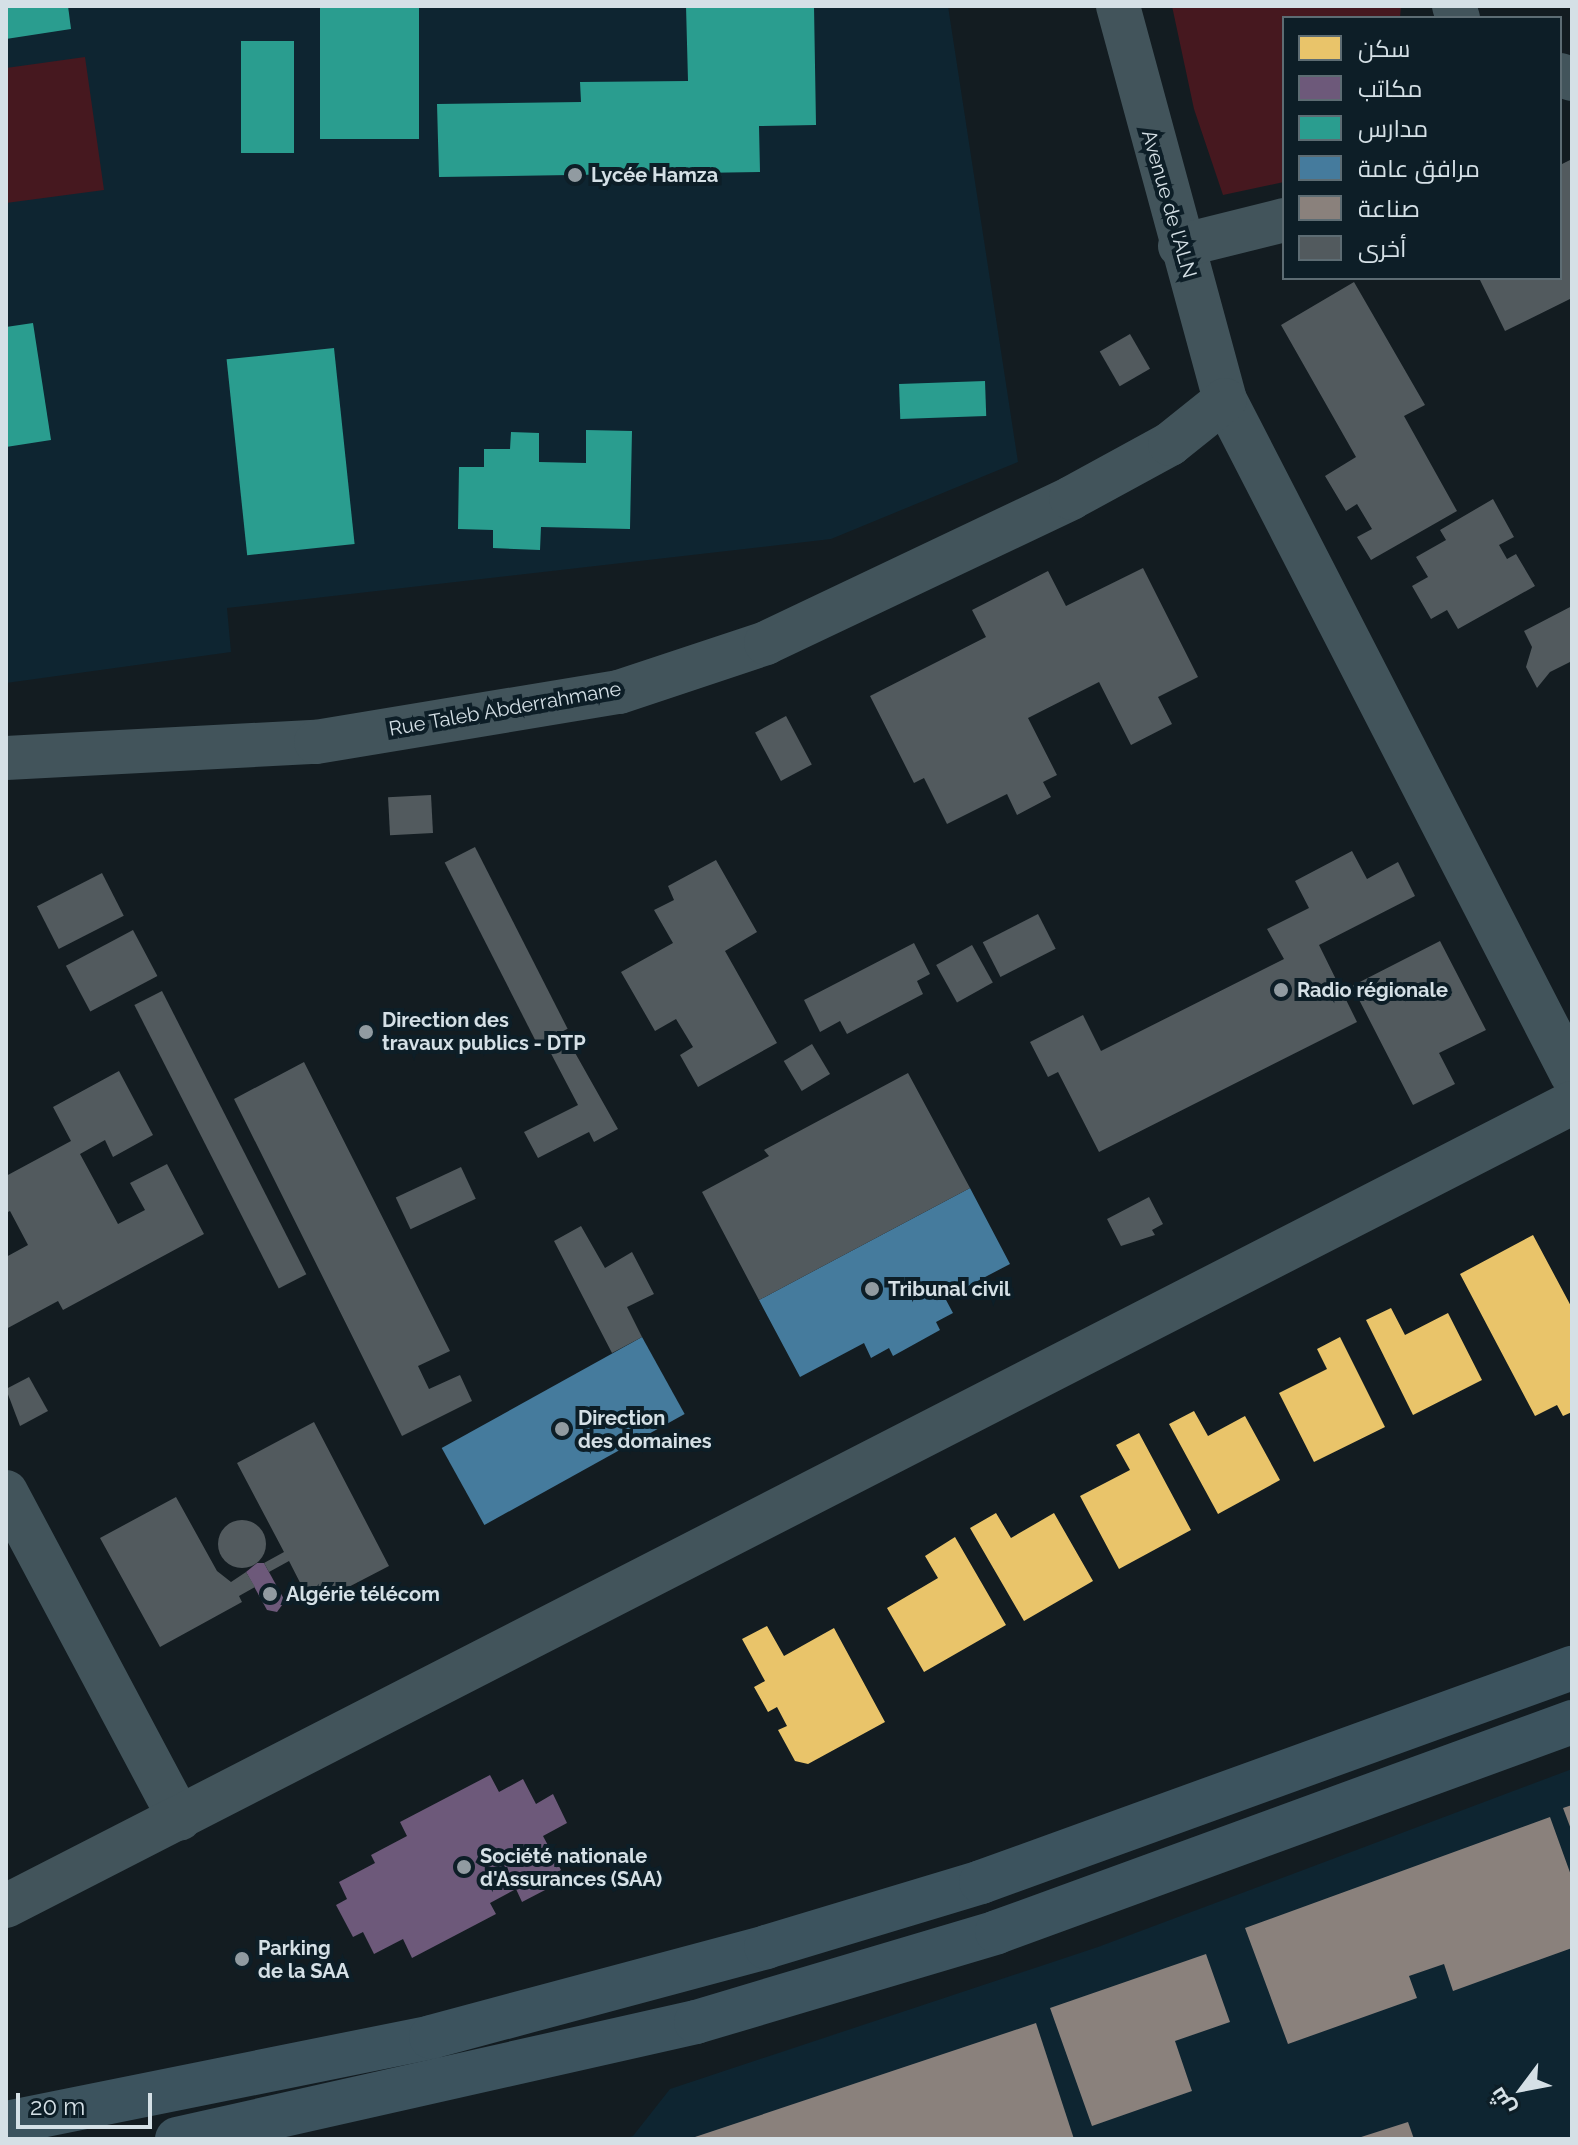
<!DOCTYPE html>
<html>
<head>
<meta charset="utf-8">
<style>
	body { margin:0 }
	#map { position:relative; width:1578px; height:2145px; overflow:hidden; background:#131c21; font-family:Raleway,Cairo,sans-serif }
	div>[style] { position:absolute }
	.built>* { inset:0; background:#0e2531 }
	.green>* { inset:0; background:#46181f }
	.homes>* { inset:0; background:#e9c46a }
	.offices>* { inset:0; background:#6d597a }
	.schools>* { inset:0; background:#2a9d8f; transform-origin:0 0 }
	.public>* { inset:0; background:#457b9d; transform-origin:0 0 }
	.industry>* { inset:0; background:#8a817c }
	.building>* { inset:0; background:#525a5e; transform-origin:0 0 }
	.round { border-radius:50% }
	.minor>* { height:44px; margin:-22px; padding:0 22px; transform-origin:22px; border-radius:22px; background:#42545b }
	.major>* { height:44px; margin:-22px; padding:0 22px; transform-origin:22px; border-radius:22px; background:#3c535e }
	.dots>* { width:22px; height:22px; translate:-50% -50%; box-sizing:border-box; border:4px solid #0d1e27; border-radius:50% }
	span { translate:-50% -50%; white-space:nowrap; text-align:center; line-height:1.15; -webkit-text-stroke:8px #0d1e27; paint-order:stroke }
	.poi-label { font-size:20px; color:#d5e0e6; font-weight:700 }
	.left { translate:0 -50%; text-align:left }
	.street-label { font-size:20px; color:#d5e0e6 }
	.frame { position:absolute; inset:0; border:8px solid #d5e0e6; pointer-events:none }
	.legend { position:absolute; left:1282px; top:16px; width:280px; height:264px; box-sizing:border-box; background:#0d1e27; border:2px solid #5d6c73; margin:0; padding:10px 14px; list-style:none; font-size:24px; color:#d5e0e6 }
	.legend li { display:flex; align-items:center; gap:16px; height:40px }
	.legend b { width:40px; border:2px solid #5d6c73 }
	.north { position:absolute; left:1482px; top:2049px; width:80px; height:80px; -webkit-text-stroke:6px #0d1e27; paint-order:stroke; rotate:238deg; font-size:22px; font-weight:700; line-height:32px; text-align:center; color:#d5e0e6 }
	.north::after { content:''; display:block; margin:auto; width:28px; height:36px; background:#d5e0e6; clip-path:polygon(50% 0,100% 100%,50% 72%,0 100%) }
	.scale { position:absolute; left:16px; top:2093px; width:136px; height:36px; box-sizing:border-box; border:4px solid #d5e0e6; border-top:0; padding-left:10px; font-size:24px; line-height:28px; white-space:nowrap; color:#d5e0e6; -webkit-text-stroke:6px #0d1e27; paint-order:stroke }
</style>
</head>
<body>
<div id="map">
	<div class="built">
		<div style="clip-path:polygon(6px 6px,948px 6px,1018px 462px,831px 539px,227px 608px,231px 652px,6px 683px)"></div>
		<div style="clip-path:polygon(1572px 1769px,1572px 2139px,622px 2139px,633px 2136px,670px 2089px,1098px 1947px)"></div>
	</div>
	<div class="green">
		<div style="clip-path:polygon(1172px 6px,1401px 6px,1400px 18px,1284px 18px,1284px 182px,1223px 195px,1194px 109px)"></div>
		<div style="clip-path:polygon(85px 57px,104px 190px,6px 203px,6px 68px)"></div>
	</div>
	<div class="homes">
		<div style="clip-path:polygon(1533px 1235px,1572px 1308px,1572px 1412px,1563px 1416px,1557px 1405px,1535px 1416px,1460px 1274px)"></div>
		<div style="clip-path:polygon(1391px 1308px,1405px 1335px,1448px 1313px,1482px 1380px,1413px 1415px,1366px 1320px)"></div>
		<div style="clip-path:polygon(1340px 1337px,1385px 1427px,1314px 1462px,1279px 1393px,1327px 1369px,1317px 1349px)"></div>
		<div style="clip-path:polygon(1194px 1411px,1208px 1436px,1245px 1416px,1280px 1480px,1218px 1514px,1169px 1424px)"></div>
		<div style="clip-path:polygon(1139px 1433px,1191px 1530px,1119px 1569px,1080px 1496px,1130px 1470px,1116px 1445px)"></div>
		<div style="clip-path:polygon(996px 1513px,1011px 1538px,1054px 1513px,1093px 1581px,1024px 1621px,970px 1528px)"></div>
		<div style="clip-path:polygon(955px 1537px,1006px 1625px,924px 1672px,887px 1608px,938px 1578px,925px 1556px)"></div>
		<div style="clip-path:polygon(767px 1626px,784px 1656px,834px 1628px,885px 1722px,808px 1764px,795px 1761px,778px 1730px,787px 1726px,777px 1707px,768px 1712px,754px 1687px,765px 1681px,742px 1639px)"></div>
	</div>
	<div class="offices">
		<div style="clip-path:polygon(257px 1563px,264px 1563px,285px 1601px,277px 1612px,267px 1610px,246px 1572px)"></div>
		<div style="clip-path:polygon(490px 1775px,499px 1792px,523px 1779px,536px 1804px,553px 1794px,567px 1823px,543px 1836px,561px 1870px,543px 1880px,547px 1889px,522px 1902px,516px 1889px,490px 1903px,496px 1914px,412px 1958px,403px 1939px,374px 1954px,363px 1932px,353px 1937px,336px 1905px,347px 1899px,339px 1882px,375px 1863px,371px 1855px,407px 1836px,400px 1822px)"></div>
	</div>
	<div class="schools">
		<div style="clip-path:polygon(6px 6px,68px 6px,71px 29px,6px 39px)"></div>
		<div style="left:320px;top:6px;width:99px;height:133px"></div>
		<div style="clip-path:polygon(686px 6px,814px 6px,816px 125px,759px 126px,760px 172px,439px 177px,437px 104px,581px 102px,580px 82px,688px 81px)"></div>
		<div style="left:241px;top:41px;width:53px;height:112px"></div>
		<div style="clip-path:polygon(33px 323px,51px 440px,6px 447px,6px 327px)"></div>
		<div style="left:334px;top:348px;width:197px;height:108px;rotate:84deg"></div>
		<div style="left:985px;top:381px;width:35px;height:86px;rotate:88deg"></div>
		<div style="clip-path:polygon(586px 430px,632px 431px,630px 529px,541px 527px,540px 550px,493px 548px,493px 530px,458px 529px,459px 467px,484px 467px,484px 449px,510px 449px,511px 432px,539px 433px,539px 462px,586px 463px)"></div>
	</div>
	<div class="public">
		<div style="clip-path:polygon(970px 1188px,1010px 1264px,945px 1298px,953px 1313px,936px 1322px,940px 1330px,893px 1356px,889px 1348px,871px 1358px,864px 1343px,800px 1377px,759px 1300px)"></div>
		<div style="left:642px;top:1337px;width:88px;height:229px;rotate:61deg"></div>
	</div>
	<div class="industry">
		<div style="clip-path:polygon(1572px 1805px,1572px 1832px,1563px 1808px)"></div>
		<div style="clip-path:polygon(1550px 1817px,1572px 1878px,1572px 1948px,1453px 1991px,1444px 1964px,1409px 1976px,1417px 1998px,1288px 2044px,1245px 1928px)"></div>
		<div style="clip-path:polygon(1206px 1954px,1230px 2022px,1175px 2041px,1192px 2091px,1092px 2126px,1050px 2008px)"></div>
		<div style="clip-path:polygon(1036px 2023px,1074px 2139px,692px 2139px,692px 2138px)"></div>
		<div style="clip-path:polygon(1408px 2122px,1414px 2139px,1359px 2139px,1358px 2138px)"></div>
	</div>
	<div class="building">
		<div style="clip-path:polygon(1572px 159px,1572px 298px,1505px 331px,1479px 278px,1560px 278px,1560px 165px)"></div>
		<div style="clip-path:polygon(1354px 282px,1425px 405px,1404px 416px,1457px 511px,1371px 560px,1357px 537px,1372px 529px,1357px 504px,1346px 511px,1325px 476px,1356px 457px,1281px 325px)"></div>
		<div style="left:1130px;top:334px;width:40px;height:35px;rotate:60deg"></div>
		<div style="clip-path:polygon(1493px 499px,1514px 537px,1499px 545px,1507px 559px,1516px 554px,1535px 586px,1458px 629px,1447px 610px,1431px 619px,1412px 586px,1428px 577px,1416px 557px,1446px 540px,1440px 530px)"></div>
		<div style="clip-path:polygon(1143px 568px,1198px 677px,1158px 697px,1172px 724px,1131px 745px,1099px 682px,1028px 718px,1057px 775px,1043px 782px,1051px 797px,1017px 815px,1007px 794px,947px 824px,924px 778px,914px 783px,870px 696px,986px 637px,972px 610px,1048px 571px,1066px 606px)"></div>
		<div style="clip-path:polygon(1572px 606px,1572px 661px,1550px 672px,1537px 688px,1526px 667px,1532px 647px,1524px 631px)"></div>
		<div style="left:786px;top:716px;width:55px;height:35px;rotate:62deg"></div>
		<div style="left:431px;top:795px;width:38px;height:43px;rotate:87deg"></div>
		<div style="left:475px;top:847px;width:204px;height:34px;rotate:63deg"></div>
		<div style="clip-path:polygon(1352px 851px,1367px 879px,1398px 862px,1415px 896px,1319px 945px,1357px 1022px,1099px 1152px,1058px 1072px,1048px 1077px,1030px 1042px,1083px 1015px,1101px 1051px,1284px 959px,1267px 929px,1309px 908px,1295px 881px)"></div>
		<div style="clip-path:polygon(716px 860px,757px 932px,725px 951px,777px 1043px,698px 1087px,680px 1055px,693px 1047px,676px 1019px,655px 1031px,621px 972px,673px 943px,654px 910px,674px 900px,668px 886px)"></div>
		<div style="left:102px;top:873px;width:48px;height:73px;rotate:63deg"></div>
		<div style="left:1038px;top:914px;width:39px;height:62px;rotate:63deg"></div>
		<div style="left:133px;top:930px;width:52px;height:76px;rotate:62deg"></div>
		<div style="clip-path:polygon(1440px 941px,1486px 1030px,1439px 1053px,1455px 1084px,1413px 1105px,1352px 986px)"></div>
		<div style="clip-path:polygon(914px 943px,930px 974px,917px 981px,923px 994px,847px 1034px,840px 1021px,820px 1032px,804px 1000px)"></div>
		<div style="left:972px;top:945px;width:43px;height:41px;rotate:61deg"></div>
		<div style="left:162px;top:991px;width:318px;height:31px;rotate:63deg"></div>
		<div style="clip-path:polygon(565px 1035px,618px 1129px,594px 1142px,589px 1132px,538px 1158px,524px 1132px,578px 1105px,546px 1044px)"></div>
		<div style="left:812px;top:1044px;width:35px;height:33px;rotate:59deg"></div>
		<div style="clip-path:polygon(304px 1062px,450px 1351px,418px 1366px,429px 1389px,460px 1375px,472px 1401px,402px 1436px,234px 1099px)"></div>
		<div style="clip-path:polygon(119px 1071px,153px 1135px,113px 1157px,105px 1140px,80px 1154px,118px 1224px,145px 1210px,130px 1183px,167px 1164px,204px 1234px,63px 1310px,58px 1301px,6px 1329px,6px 1257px,28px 1245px,10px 1211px,6px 1213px,6px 1176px,71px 1141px,53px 1107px)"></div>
		<div style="clip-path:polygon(908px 1073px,970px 1188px,759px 1300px,702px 1192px,769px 1156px,764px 1150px)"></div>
		<div style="left:461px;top:1167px;width:35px;height:72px;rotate:65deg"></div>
		<div style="clip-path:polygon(1149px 1197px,1163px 1224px,1152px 1230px,1155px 1235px,1121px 1246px,1107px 1219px)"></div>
		<div style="clip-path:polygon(581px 1226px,605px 1268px,632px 1252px,654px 1294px,627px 1307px,642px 1337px,612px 1353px,554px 1241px)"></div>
		<div style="clip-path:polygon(29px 1377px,48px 1411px,20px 1426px,6px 1389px)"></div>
		<div style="clip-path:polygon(314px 1422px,389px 1566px,312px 1606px,289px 1561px,269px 1572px,264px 1563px,284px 1552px,237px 1463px)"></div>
		<div style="clip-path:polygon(176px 1497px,217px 1571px,231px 1582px,246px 1572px,255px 1587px,239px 1596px,242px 1602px,160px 1647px,100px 1538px)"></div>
		<div class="round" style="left:218px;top:1520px;width:48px;height:48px"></div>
	</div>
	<div class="minor">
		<div style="left:1118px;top:6px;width:408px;rotate:74.8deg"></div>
		<div style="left:1225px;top:400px;width:759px;rotate:62.79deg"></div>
		<div style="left:1454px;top:6px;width:13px;rotate:72deg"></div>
		<div style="left:1560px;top:75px;width:13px;rotate:18deg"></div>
		<div style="left:1180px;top:246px;width:107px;rotate:-14deg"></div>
		<div style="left:6px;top:758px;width:310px;rotate:-3deg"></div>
		<div style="left:316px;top:742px;width:307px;rotate:-9.4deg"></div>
		<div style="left:619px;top:692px;width:155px;rotate:-18.4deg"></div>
		<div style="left:766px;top:643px;width:338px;rotate:-25.4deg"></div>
		<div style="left:1071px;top:498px;width:113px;rotate:-28.6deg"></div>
		<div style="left:1170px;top:444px;width:70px;rotate:-38.7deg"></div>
		<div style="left:6px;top:1492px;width:370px;rotate:62deg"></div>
		<div style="left:6px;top:1906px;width:1760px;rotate:-27.15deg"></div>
	</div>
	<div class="major">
		<div style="left:6px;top:2123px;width:434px;rotate:-11.4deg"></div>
		<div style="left:431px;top:2037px;width:347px;rotate:-15deg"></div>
		<div style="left:766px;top:1947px;width:225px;rotate:-16.8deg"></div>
		<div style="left:981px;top:1882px;width:629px;rotate:-19.91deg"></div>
		<div style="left:177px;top:2139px;width:532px;rotate:-12.7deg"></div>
		<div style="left:696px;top:2022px;width:314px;rotate:-16.6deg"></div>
		<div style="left:997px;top:1932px;width:612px;rotate:-20.06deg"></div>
	</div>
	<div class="dots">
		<div style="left:575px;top:175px;background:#919ba1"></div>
		<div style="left:1281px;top:990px;background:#919ba1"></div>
		<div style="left:366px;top:1032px;background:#919ba1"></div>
		<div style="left:872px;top:1289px;background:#919ba1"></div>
		<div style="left:562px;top:1429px;background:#919ba1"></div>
		<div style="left:270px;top:1594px;background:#919ba1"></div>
		<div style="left:464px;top:1867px;background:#919ba1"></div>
		<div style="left:242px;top:1959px;background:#919ba1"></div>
	</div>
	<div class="poi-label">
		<span class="left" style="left:591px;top:175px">Lycée Hamza</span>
		<span class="left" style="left:1297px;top:990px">Radio régionale</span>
		<span class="left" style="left:382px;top:1032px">Direction des<br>travaux publics - DTP</span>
		<span class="left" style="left:888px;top:1289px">Tribunal civil</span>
		<span class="left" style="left:578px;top:1430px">Direction<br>des domaines</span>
		<span class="left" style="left:286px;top:1594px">Algérie télécom</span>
		<span class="left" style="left:480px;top:1868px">Société nationale<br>d'Assurances (SAA)</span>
		<span class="left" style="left:258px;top:1960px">Parking<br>de la SAA</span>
	</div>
	<div class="street-label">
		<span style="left:1169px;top:204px;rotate:74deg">Avenue de l'ALN</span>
		<span style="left:505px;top:709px;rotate:-10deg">Rue Taleb Abderrahmane</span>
	</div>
	<div class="frame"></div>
	<ul class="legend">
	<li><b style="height:22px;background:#e9c46a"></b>سكن</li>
	<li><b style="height:22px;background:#6d597a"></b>مكاتب</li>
	<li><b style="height:22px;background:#2a9d8f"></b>مدارس</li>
	<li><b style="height:22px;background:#457b9d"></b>مرافق عامة</li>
	<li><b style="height:22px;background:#8a817c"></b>صناعة</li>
	<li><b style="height:22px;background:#525a5e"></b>أخرى</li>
	</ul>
	<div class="north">ش</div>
	<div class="scale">20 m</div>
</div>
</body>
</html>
